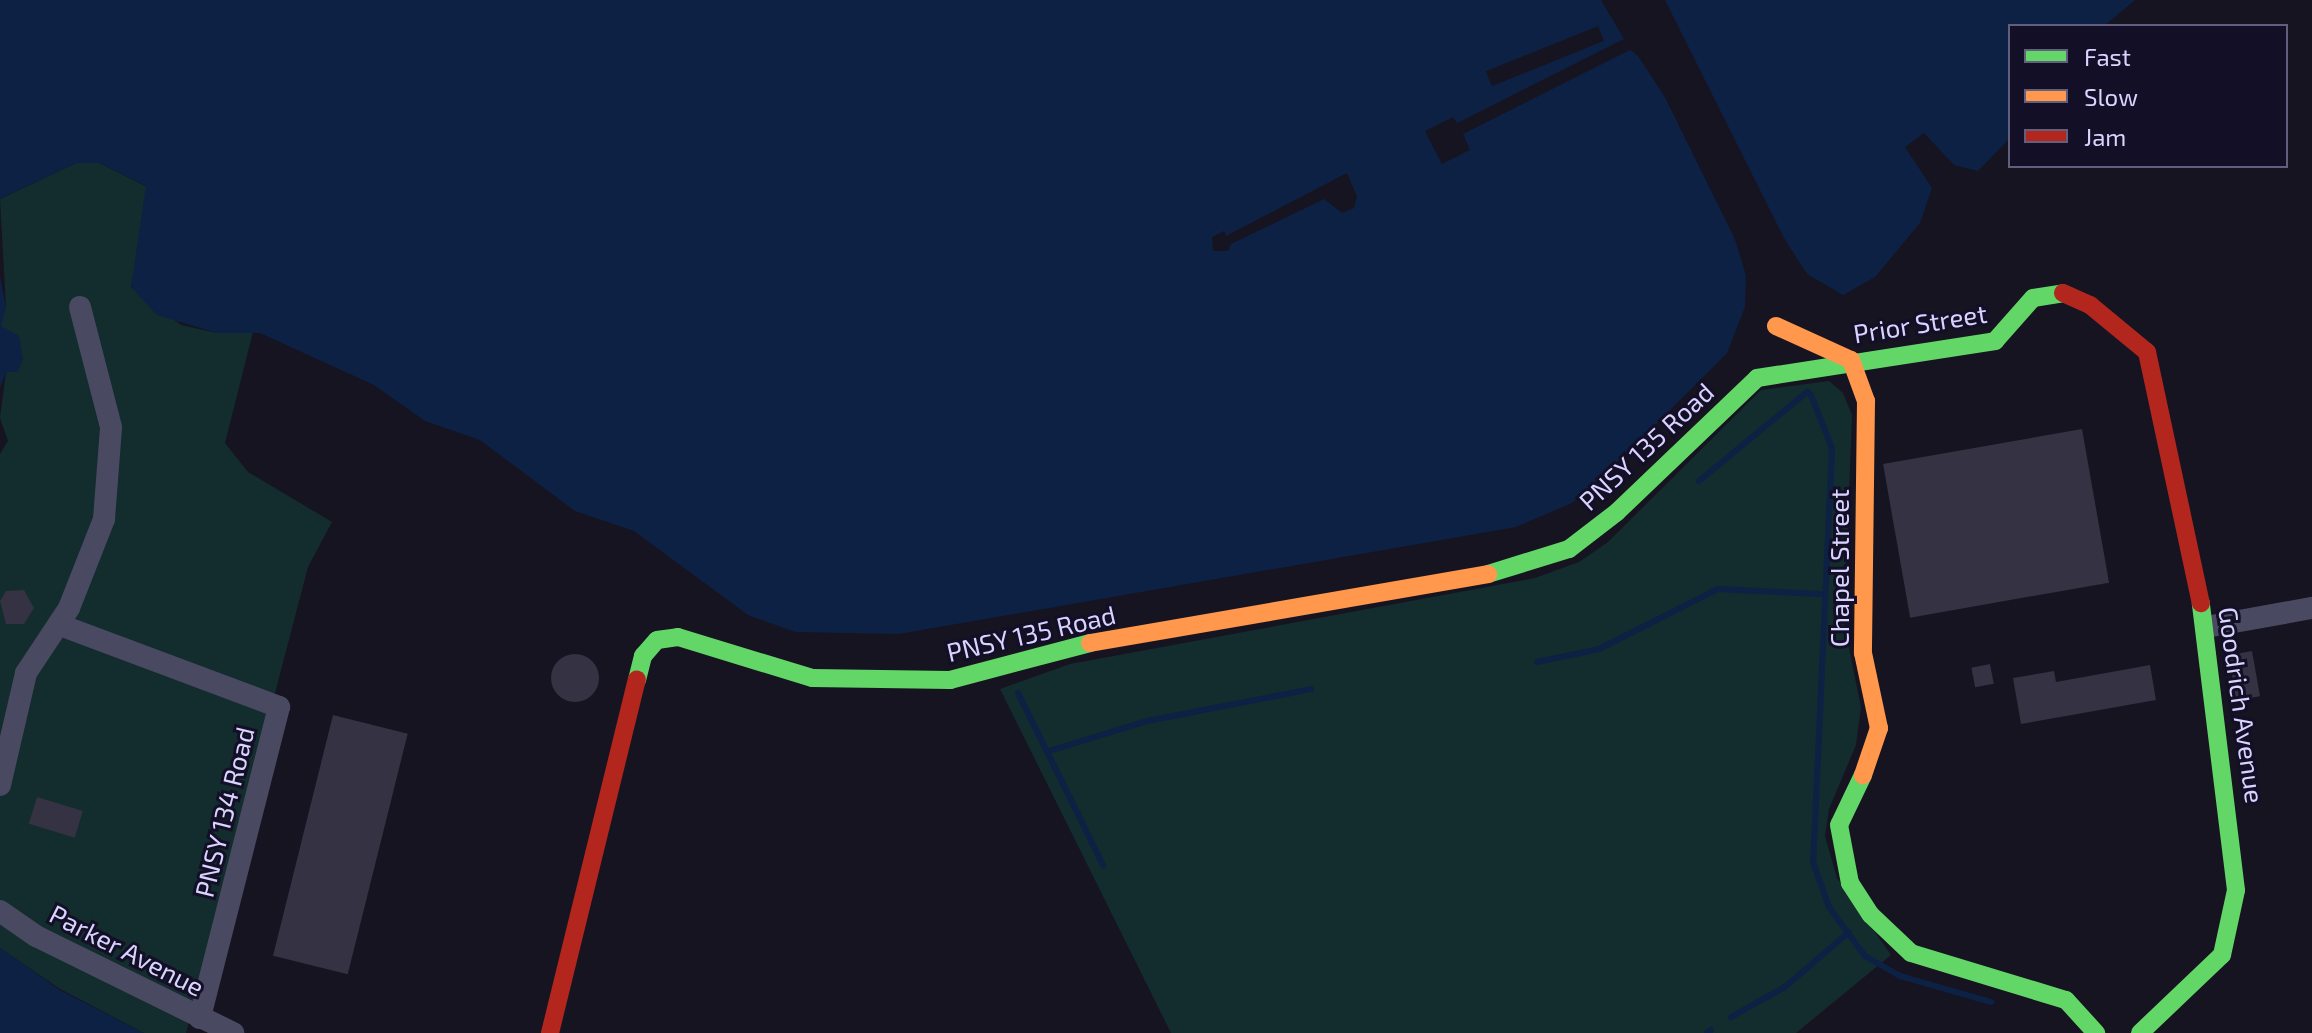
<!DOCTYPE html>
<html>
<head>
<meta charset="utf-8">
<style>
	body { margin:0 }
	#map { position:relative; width:2312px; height:1033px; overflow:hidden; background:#161421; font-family:"Exo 2",sans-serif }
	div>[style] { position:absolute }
	.green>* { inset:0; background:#132c2d }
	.water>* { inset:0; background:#0d2144 }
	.pier>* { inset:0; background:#161421; transform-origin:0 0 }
	.stream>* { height:6px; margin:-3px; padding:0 3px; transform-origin:3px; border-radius:3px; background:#0d2144 }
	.building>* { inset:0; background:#343243; transform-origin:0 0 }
	.round { border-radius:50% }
	.street>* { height:22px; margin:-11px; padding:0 11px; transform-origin:11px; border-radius:11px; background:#4a4962 }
	.fast>* { height:18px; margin:-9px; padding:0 9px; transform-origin:9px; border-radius:9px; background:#63d668 }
	.slow>* { height:18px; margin:-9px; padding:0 9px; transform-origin:9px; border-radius:9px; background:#ff974d }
	.jam>* { height:18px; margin:-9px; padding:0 9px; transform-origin:9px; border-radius:9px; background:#b3261e }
	span { translate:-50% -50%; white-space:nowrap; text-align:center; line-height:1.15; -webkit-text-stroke:6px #130f26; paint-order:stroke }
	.street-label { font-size:26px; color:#d9d4ff }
	.legend { position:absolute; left:2008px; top:24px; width:280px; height:144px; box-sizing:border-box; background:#130f26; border:2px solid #625e7d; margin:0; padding:10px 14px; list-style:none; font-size:24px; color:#d9d4ff }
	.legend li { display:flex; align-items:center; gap:16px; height:40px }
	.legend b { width:40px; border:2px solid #625e7d }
</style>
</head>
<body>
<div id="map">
	<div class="green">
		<div style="clip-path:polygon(76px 163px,99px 163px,149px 188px,131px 287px,181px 325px,217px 333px,253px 332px,225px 443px,248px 472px,332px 522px,308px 567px,186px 1033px,144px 1033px,60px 989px,0 948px,0 454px,8px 441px,0 418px,6px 372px,0 320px,6px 307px,0 199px)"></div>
		<div style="clip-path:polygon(1829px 381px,1843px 393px,1852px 415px,1844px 624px,1861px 707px,1856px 745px,1829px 809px,1825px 836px,1837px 878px,1891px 955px,1796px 1033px,1171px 1033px,1000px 689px,1070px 664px,1535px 578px,1579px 562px,1608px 542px,1761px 390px)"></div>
	</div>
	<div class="water">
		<div style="clip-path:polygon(0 0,1601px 0,1665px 97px,1735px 239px,1746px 274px,1745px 307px,1727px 353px,1624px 456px,1572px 503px,1516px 527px,899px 634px,795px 632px,748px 615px,634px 531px,575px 511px,480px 440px,425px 421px,374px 385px,260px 333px,217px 333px,157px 315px,131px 287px,146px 186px,99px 163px,76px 163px,0 199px)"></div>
		<div style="clip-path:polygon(1665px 0,2135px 0,2104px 26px,2010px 26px,2010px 138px,1978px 171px,1954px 165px,1924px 133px,1905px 147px,1932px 188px,1920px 223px,1875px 277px,1843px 295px,1807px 274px,1793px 256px)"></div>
		<div style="clip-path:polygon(0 276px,6px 307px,1px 326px,19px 336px,23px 359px,18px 372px,6px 372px,0 388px)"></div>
		<div style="clip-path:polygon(0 948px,60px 990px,144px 1033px,0 1033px)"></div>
	</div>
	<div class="pier">
		<div style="clip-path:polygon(1601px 0,1669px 95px,1739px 238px,1750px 289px,1735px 239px,1665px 97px,1644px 60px,1630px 50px,1463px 134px,1470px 150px,1442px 164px,1425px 131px,1453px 117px,1457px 123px,1624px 39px)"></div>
		<div style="clip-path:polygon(1661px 0,1768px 213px,1807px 274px,1796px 270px,1764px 214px)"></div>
		<div style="left:1598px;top:26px;width:16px;height:121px;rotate:68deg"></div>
		<div style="clip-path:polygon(1347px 173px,1357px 196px,1354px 208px,1342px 213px,1324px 199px,1231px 244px,1228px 251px,1213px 251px,1212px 237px,1224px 231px,1226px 236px)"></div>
	</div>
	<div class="stream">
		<div style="left:1699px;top:481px;width:140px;rotate:-39.5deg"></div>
		<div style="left:1807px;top:392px;width:5px;rotate:37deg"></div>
		<div style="left:1811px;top:395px;width:57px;rotate:68.4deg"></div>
		<div style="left:1832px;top:448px;width:414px;rotate:92.6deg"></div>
		<div style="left:1813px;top:862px;width:48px;rotate:70.4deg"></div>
		<div style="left:1829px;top:907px;width:61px;rotate:53.7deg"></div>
		<div style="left:1865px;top:956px;width:40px;rotate:29.7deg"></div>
		<div style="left:1900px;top:976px;width:95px;rotate:15.9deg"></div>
		<div style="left:1537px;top:662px;width:63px;rotate:-11.8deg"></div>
		<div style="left:1599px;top:649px;width:133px;rotate:-26.8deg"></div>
		<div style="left:1718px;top:589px;width:103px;rotate:2.8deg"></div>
		<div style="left:1018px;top:693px;width:192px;rotate:63.7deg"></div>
		<div style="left:1049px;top:751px;width:102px;rotate:-17deg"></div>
		<div style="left:1147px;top:721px;width:167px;rotate:-11deg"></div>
		<div style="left:1731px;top:1017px;width:62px;rotate:-29.1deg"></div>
		<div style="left:1785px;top:987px;width:84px;rotate:-40.7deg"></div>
		<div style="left:1707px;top:1033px;width:5px;rotate:-37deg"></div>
	</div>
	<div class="building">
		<div style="left:2082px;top:429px;width:156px;height:202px;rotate:80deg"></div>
		<div style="clip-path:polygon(24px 590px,34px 608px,24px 624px,6px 624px,0 601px,6px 591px)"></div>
		<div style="left:2252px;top:651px;width:46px;height:24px;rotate:80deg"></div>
		<div class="round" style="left:551px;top:654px;width:48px;height:48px"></div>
		<div style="left:1990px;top:664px;width:20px;height:19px;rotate:79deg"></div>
		<div style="clip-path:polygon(2150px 665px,2156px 700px,2021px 724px,2013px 678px,2054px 671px,2056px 682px)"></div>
		<div style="left:333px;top:715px;width:77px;height:248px;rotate:14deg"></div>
		<div style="left:37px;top:797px;width:48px;height:28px;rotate:17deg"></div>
	</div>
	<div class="street">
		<div style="left:60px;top:625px;width:234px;rotate:20.5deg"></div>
		<div style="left:279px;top:707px;width:321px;rotate:104.3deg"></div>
		<div style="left:2206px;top:627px;width:108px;rotate:-10.2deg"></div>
		<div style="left:0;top:785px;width:115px;rotate:-76.9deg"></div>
		<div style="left:26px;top:673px;width:78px;rotate:-56.5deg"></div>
		<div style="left:69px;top:608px;width:96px;rotate:-68.5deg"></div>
		<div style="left:104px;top:519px;width:92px;rotate:-85.6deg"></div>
		<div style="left:111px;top:427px;width:124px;rotate:-104.5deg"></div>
		<div style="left:0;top:911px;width:44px;rotate:34.8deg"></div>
		<div style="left:36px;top:936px;width:220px;rotate:26.2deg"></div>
	</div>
	<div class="fast">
		<div style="left:1488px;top:574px;width:85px;rotate:-17.2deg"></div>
		<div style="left:1569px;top:549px;width:61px;rotate:-37.6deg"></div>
		<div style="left:1617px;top:512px;width:194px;rotate:-43.7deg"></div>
		<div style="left:1757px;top:378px;width:241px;rotate:-8.8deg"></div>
		<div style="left:1995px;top:341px;width:57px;rotate:-48.5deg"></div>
		<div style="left:2033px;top:298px;width:30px;rotate:-9deg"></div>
		<div style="left:637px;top:680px;width:25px;rotate:-76deg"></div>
		<div style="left:643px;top:656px;width:21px;rotate:-49deg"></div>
		<div style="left:657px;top:640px;width:21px;rotate:-8deg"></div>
		<div style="left:678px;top:637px;width:140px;rotate:17deg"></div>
		<div style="left:812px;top:678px;width:138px;rotate:0.8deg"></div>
		<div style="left:950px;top:680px;width:145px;rotate:-14.8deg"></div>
		<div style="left:1863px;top:775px;width:55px;rotate:115.6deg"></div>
		<div style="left:1839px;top:825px;width:59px;rotate:79.3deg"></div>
		<div style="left:1850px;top:883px;width:38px;rotate:57deg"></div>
		<div style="left:1871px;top:915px;width:55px;rotate:43.5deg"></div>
		<div style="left:1911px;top:953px;width:162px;rotate:16.9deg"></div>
		<div style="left:2066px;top:1000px;width:45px;rotate:47.7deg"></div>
		<div style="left:2140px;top:1033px;width:113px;rotate:-43.6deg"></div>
		<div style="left:2222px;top:955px;width:66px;rotate:-77.8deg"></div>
		<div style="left:2236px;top:890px;width:289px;rotate:-97deg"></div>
	</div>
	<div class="slow">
		<div style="left:1776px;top:326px;width:82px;rotate:24.4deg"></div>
		<div style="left:1851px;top:360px;width:44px;rotate:69.9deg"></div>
		<div style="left:1866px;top:401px;width:252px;rotate:90.7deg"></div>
		<div style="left:1863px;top:653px;width:77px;rotate:78deg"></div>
		<div style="left:1879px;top:728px;width:50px;rotate:108.8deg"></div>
		<div style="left:1090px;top:643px;width:404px;rotate:-9.8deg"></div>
	</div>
	<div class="jam">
		<div style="left:2063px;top:293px;width:30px;rotate:24deg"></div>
		<div style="left:2090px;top:305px;width:74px;rotate:39.5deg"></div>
		<div style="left:2147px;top:352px;width:257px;rotate:77.9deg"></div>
		<div style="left:550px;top:1033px;width:364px;rotate:-76.2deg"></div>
	</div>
	<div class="street-label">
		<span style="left:1920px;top:323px;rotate:-9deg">Prior Street</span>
		<span style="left:1646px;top:446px;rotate:-43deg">PNSY 135 Road</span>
		<span style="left:1839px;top:568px;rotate:-90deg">Chapel Street</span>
		<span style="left:1031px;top:633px;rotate:-13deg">PNSY 135 Road</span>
		<span style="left:2242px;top:705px;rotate:82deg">Goodrich Avenue</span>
		<span style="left:224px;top:812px;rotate:-76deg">PNSY 134 Road</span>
		<span style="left:127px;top:950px;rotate:27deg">Parker Avenue</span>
	</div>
	<ul class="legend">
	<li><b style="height:10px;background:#63d668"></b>Fast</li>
	<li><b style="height:10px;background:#ff974d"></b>Slow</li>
	<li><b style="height:10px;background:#b3261e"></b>Jam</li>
	</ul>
</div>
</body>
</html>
